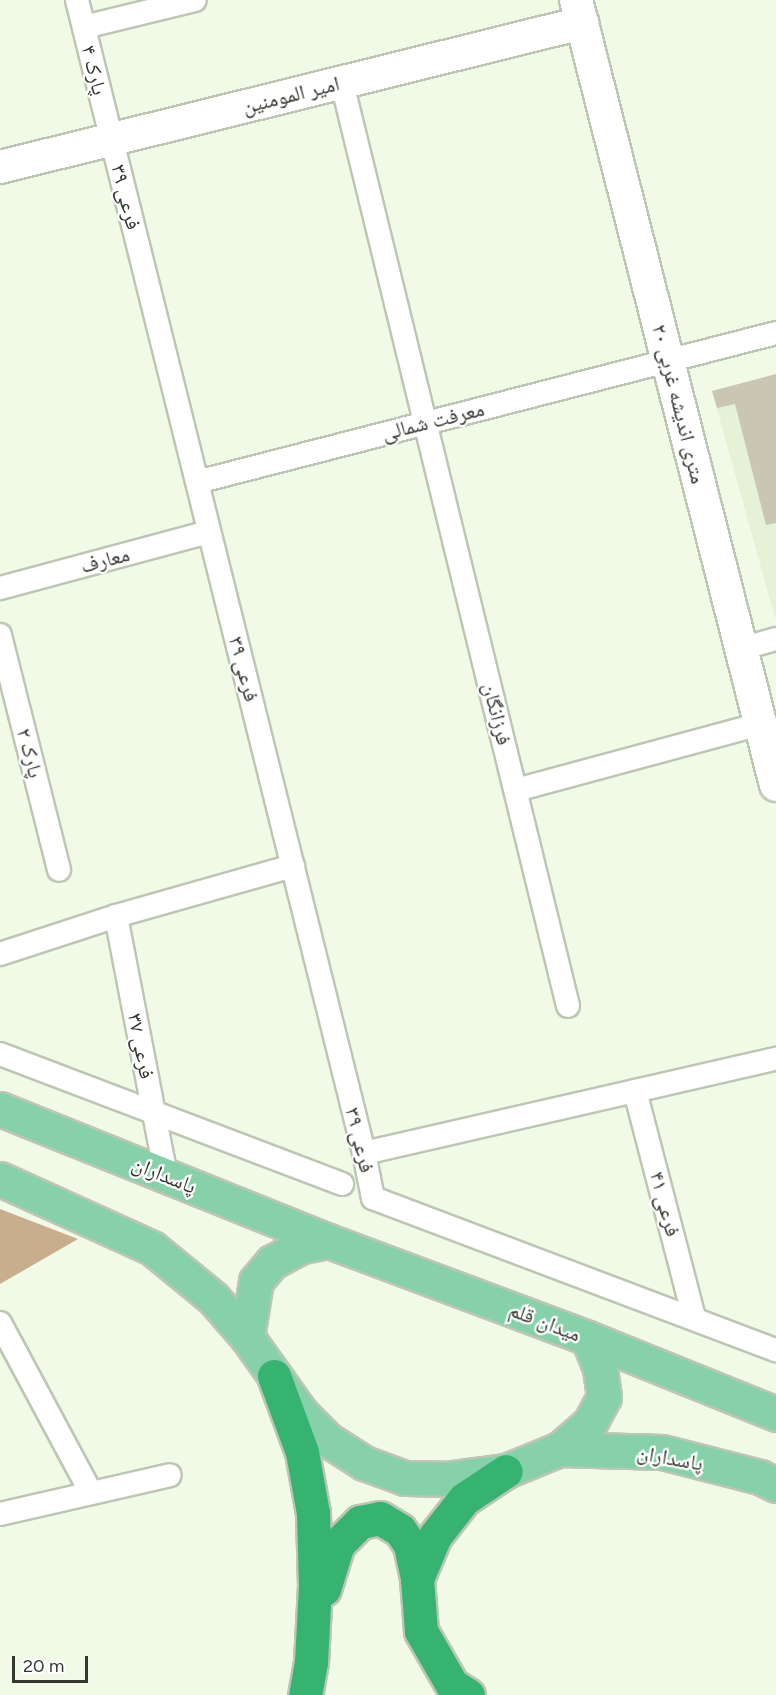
<!DOCTYPE html>
<html>
<head>
<meta charset="utf-8">
<style>
	body { margin:0 }
	#map { position:relative; width:776px; height:1695px; overflow:hidden; background:#f1fae7; font-family:Figtree,"Noto Naskh Arabic",sans-serif }
	div>[style] { position:absolute }
	.built>* { inset:0; background:#e5f2d7 }
	.forest>* { inset:0; background:#c8ae8c }
	.building>* { inset:0; background:#c9c7b3 }
	.roads { filter:drop-shadow(2px 0 #bdc6b4) drop-shadow(-2px 0 #bdc6b4) drop-shadow(0 2px #bdc6b4) drop-shadow(0 -2px #bdc6b4) }
	.street>* { height:22px; margin:-11px; padding:0 11px; transform-origin:11px; border-radius:11px; background:#fff }
	.secondary>* { height:32px; margin:-16px; padding:0 16px; transform-origin:16px; border-radius:16px; background:#fff }
	.primary>* { height:33px; margin:-16.5px; padding:0 16.5px; transform-origin:16.5px; border-radius:16.5px; background:#86d1aa }
	.highway>* { height:33px; margin:-16.5px; padding:0 16.5px; transform-origin:16.5px; border-radius:16.5px; background:#36b271 }
	span { translate:-50% -50%; white-space:nowrap; text-align:center; line-height:1.15; -webkit-text-stroke:4.5px #fff; paint-order:stroke }
	.street-label { font-size:21px; color:#33372f }
	.scale { position:absolute; left:12px; top:1656px; width:76px; height:27px; box-sizing:border-box; border:3px solid #33372f; border-top:0; padding-left:8px; font-size:18px; line-height:21px; white-space:nowrap; color:#33372f; -webkit-text-stroke:4px #fff; paint-order:stroke }
</style>
</head>
<body>
<div id="map">
	<div class="built">
		<div style="clip-path:polygon(776px 374px,776px 618px,775px 618px,712px 391px)"></div>
	</div>
	<div class="forest">
		<div style="clip-path:polygon(0 1209px,78px 1239px,0 1284px)"></div>
	</div>
	<div class="building">
		<div style="clip-path:polygon(776px 374px,776px 523px,766px 525px,735px 404px,717px 408px,712px 391px)"></div>
	</div>
	<div class="roads">
		<div class="street">
			<div style="left:77px;top:0;width:1188px;rotate:76.02deg"></div>
			<div style="left:364px;top:1153px;width:46px;rotate:78.7deg"></div>
			<div style="left:373px;top:1198px;width:431px;rotate:20.7deg"></div>
			<div style="left:84px;top:27px;width:114px;rotate:-13.7deg"></div>
			<div style="left:342px;top:83px;width:950px;rotate:76.24deg"></div>
			<div style="left:197px;top:482px;width:598px;rotate:-14.43deg"></div>
			<div style="left:0;top:588px;width:216px;rotate:-15deg"></div>
			<div style="left:0;top:635px;width:242px;rotate:75.9deg"></div>
			<div style="left:741px;top:649px;width:36px;rotate:-16deg"></div>
			<div style="left:516px;top:790px;width:254px;rotate:-15.1deg"></div>
			<div style="left:116px;top:916px;width:264px;rotate:79.1deg"></div>
			<div style="left:0;top:954px;width:122px;rotate:-18.1deg"></div>
			<div style="left:116px;top:916px;width:184px;rotate:-15.8deg"></div>
			<div style="left:0;top:1054px;width:366px;rotate:20.8deg"></div>
			<div style="left:635px;top:1091px;width:235px;rotate:75.4deg"></div>
			<div style="left:364px;top:1153px;width:423px;rotate:-12.9deg"></div>
			<div style="left:0;top:1323px;width:193px;rotate:61.8deg"></div>
			<div style="left:0;top:1514px;width:174px;rotate:-12.9deg"></div>
		</div>
		<div class="secondary">
			<div style="left:576px;top:0;width:810px;rotate:75.71deg"></div>
			<div style="left:0;top:167px;width:600px;rotate:-13.9deg"></div>
		</div>
		<div class="primary">
			<div style="left:0;top:1109px;width:354px;rotate:21.9deg"></div>
			<div style="left:0;top:1179px;width:167px;rotate:24.4deg"></div>
			<div style="left:152px;top:1248px;width:79px;rotate:39.3deg"></div>
			<div style="left:213px;top:1298px;width:52px;rotate:48.9deg"></div>
			<div style="left:247px;top:1337px;width:93px;rotate:54.6deg"></div>
			<div style="left:301px;top:1413px;width:38px;rotate:45deg"></div>
			<div style="left:328px;top:1440px;width:43px;rotate:32.6deg"></div>
			<div style="left:364px;top:1463px;width:44px;rotate:20.1deg"></div>
			<div style="left:405px;top:1478px;width:39px;rotate:1deg"></div>
			<div style="left:444px;top:1479px;width:63px;rotate:-7.4deg"></div>
			<div style="left:506px;top:1471px;width:58px;rotate:-22.2deg"></div>
			<div style="left:560px;top:1449px;width:40px;rotate:-41deg"></div>
			<div style="left:590px;top:1423px;width:30px;rotate:-62deg"></div>
			<div style="left:604px;top:1397px;width:29px;rotate:-98deg"></div>
			<div style="left:600px;top:1368px;width:32px;rotate:-112deg"></div>
			<div style="left:588px;top:1338px;width:278px;rotate:-159.5deg"></div>
			<div style="left:328px;top:1241px;width:26px;rotate:169deg"></div>
			<div style="left:302px;top:1246px;width:34px;rotate:152deg"></div>
			<div style="left:272px;top:1262px;width:25px;rotate:130deg"></div>
			<div style="left:256px;top:1281px;width:57px;rotate:99.1deg"></div>
			<div style="left:588px;top:1338px;width:203px;rotate:22deg"></div>
			<div style="left:560px;top:1449px;width:102px;rotate:1.7deg"></div>
			<div style="left:662px;top:1452px;width:101px;rotate:14.3deg"></div>
			<div style="left:760px;top:1477px;width:18px;rotate:27deg"></div>
		</div>
		<div class="highway">
			<div style="left:274px;top:1376px;width:81px;rotate:69.8deg"></div>
			<div style="left:302px;top:1452px;width:62px;rotate:79.8deg"></div>
			<div style="left:313px;top:1513px;width:73px;rotate:88.4deg"></div>
			<div style="left:315px;top:1586px;width:76px;rotate:93deg"></div>
			<div style="left:311px;top:1662px;width:34px;rotate:100deg"></div>
			<div style="left:324px;top:1589px;width:47px;rotate:-72.7deg"></div>
			<div style="left:338px;top:1544px;width:31px;rotate:-45deg"></div>
			<div style="left:360px;top:1522px;width:20px;rotate:-11deg"></div>
			<div style="left:380px;top:1518px;width:23px;rotate:31deg"></div>
			<div style="left:400px;top:1530px;width:18px;rotate:56deg"></div>
			<div style="left:410px;top:1545px;width:35px;rotate:78deg"></div>
			<div style="left:468px;top:1695px;width:19px;rotate:-148deg"></div>
			<div style="left:452px;top:1685px;width:62px;rotate:-119.9deg"></div>
			<div style="left:421px;top:1631px;width:52px;rotate:-94.4deg"></div>
			<div style="left:417px;top:1579px;width:47px;rotate:-67.3deg"></div>
			<div style="left:435px;top:1536px;width:47px;rotate:-51.9deg"></div>
			<div style="left:464px;top:1499px;width:50px;rotate:-33.7deg"></div>
		</div>
	</div>
	<div class="street-label">
		<span style="left:94px;top:70px;rotate:76deg">پارک ۴</span>
		<span style="left:291px;top:95px;rotate:-14deg">امیر المومنین</span>
		<span style="left:126px;top:197px;rotate:76deg">فرعی ۳۹</span>
		<span style="left:679px;top:404px;rotate:76deg">۲۰ متری اندیشه غربی</span>
		<span style="left:433px;top:421px;rotate:-14deg">معرفت شمالی</span>
		<span style="left:105px;top:560px;rotate:-15deg">معارف</span>
		<span style="left:244px;top:669px;rotate:76deg">فرعی ۳۹</span>
		<span style="left:497px;top:714px;rotate:76deg">فرزانگان</span>
		<span style="left:30px;top:753px;rotate:76deg">پارک ۲</span>
		<span style="left:141px;top:1046px;rotate:79deg">فرعی ۳۷</span>
		<span style="left:360px;top:1140px;rotate:77deg">فرعی ۳۹</span>
		<span style="left:164px;top:1175px;rotate:22deg">پاسداران</span>
		<span style="left:665px;top:1204px;rotate:75deg">فرعی ۴۱</span>
		<span style="left:545px;top:1322px;rotate:21deg">میدان قلم</span>
		<span style="left:670px;top:1458px;rotate:10deg">پاسداران</span>
	</div>
	<div class="scale">20 m</div>
</div>
</body>
</html>
